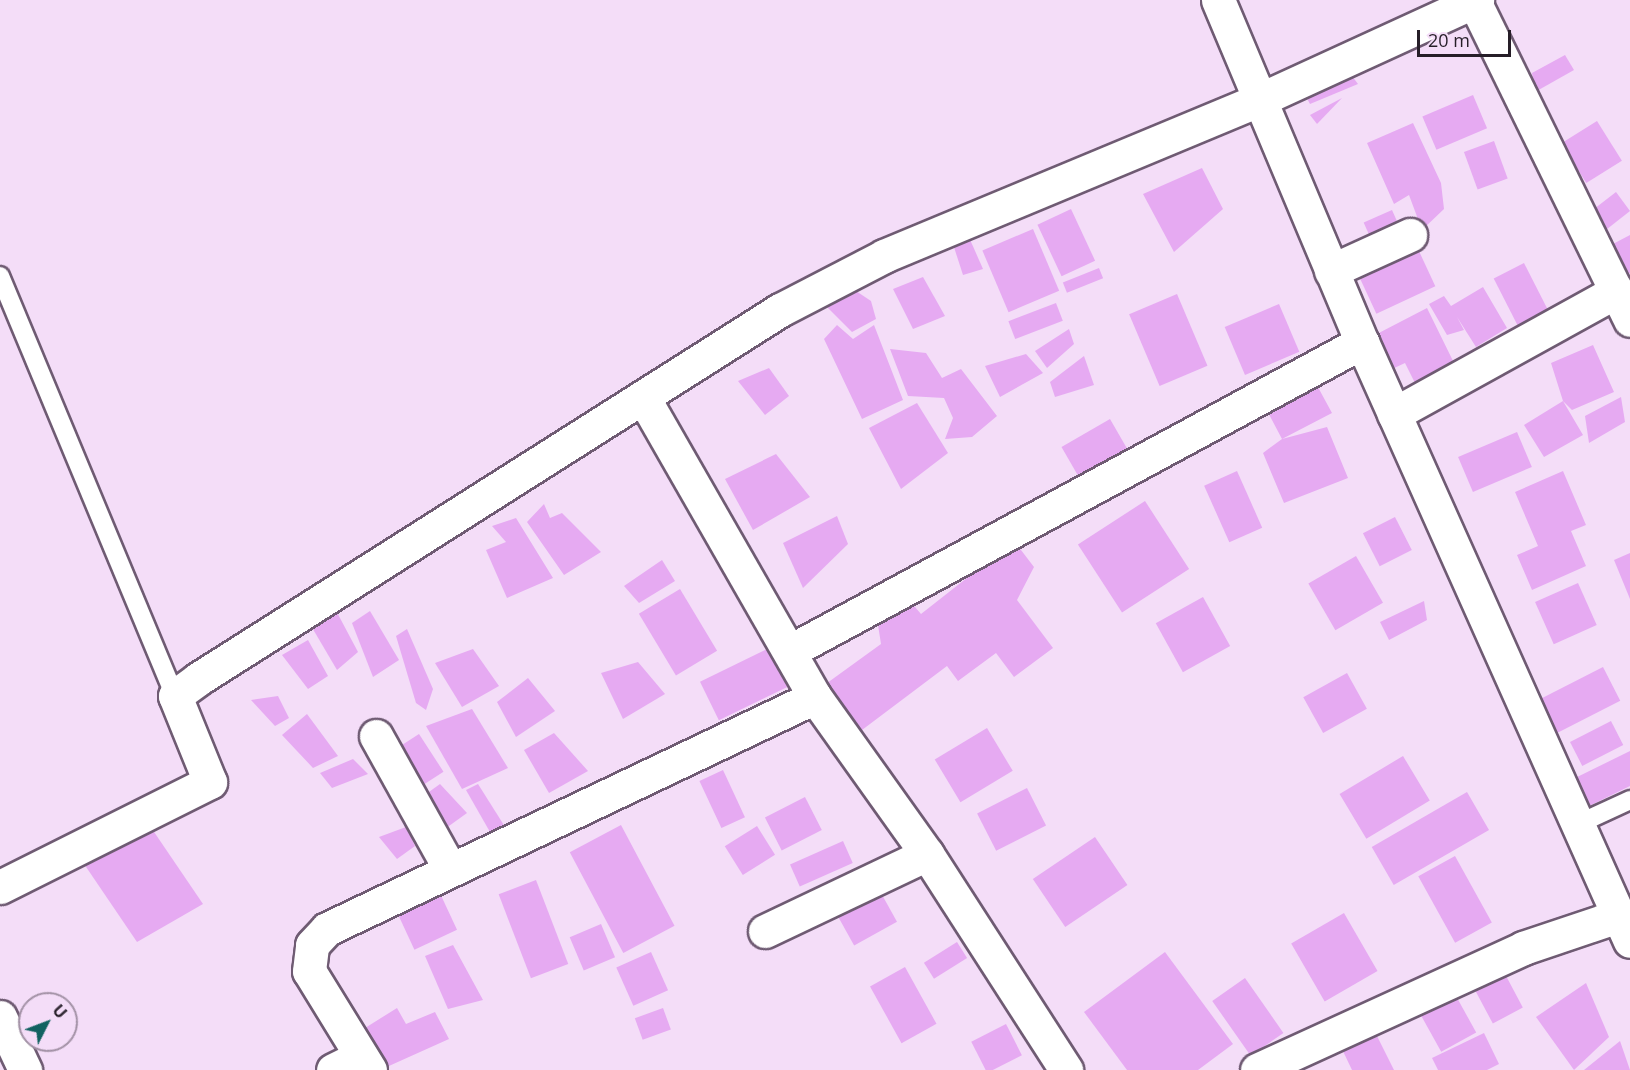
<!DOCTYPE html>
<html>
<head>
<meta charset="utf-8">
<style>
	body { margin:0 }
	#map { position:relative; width:1630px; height:1070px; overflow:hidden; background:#f4ddf8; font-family:"Open Sans",sans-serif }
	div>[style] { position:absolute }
	.building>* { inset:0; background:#e6aaf2; transform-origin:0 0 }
	.roads { filter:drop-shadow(2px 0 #6f5b73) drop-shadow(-2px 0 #6f5b73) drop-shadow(0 2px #6f5b73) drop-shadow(0 -2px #6f5b73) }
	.service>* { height:18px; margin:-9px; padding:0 9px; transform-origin:9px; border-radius:9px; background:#fff }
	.minor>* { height:33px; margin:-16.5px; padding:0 16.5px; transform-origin:16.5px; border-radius:16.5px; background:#fff }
	.tertiary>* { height:33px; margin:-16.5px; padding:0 16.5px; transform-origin:16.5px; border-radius:16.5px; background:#fff }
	span { translate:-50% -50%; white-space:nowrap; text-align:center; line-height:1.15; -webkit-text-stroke:4.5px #f4ddf8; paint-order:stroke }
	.north { position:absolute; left:18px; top:992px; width:60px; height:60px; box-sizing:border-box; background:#f4ddf8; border:2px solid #a291a5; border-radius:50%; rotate:48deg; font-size:16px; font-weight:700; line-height:24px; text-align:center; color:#261e28 }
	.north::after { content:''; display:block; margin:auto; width:21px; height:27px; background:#116261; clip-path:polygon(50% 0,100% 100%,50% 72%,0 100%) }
	.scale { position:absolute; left:1417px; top:30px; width:94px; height:27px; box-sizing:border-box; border:3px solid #261e28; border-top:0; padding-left:8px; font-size:18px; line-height:21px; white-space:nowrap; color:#261e28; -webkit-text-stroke:4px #f4ddf8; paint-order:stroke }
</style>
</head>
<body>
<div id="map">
	<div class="building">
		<div style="clip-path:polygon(1565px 55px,1574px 70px,1535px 92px,1532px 73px)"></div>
		<div style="clip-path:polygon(1349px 72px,1358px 84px,1310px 104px,1304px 93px)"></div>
		<div style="left:1473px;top:95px;width:36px;height:55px;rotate:67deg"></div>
		<div style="clip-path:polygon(1342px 98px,1317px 124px,1310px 115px)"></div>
		<div style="left:1597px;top:121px;width:47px;height:42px;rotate:58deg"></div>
		<div style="clip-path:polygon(1413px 123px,1441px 183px,1444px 209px,1422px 230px,1409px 195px,1394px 204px,1367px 143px)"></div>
		<div style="left:1494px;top:141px;width:40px;height:32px;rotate:70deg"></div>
		<div style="clip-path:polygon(1202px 168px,1223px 209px,1174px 252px,1143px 194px)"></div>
		<div style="clip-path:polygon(1616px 192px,1630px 211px,1602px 233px,1594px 209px)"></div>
		<div style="left:1071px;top:209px;width:57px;height:37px;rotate:65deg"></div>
		<div style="left:1392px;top:210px;width:17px;height:31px;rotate:66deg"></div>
		<div style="left:1033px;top:229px;width:67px;height:55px;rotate:67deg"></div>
		<div style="clip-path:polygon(968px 235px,983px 269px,963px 275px,952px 241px)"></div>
		<div style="clip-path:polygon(1630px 235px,1630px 273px,1626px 275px,1611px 245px)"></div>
		<div style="left:1418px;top:249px;width:41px;height:65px;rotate:65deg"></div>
		<div style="left:1524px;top:263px;width:55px;height:34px;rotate:63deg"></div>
		<div style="left:1099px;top:268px;width:11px;height:39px;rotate:68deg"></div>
		<div style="clip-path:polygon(923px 277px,945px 316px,913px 329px,893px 289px)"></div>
		<div style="clip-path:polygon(1483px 287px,1507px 328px,1476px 347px,1457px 317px,1464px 330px,1447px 335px,1429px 304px,1444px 296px,1451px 306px)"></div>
		<div style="clip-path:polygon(853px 289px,871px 301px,876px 319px,852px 332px,825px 305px)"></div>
		<div style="left:1177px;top:294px;width:78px;height:52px;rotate:67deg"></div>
		<div style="left:1056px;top:303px;width:19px;height:51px;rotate:69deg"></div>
		<div style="left:1279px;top:304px;width:52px;height:59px;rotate:67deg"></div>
		<div style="clip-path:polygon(1427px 308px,1455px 365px,1416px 385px,1405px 363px,1390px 370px,1373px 336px)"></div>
		<div style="clip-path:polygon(837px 325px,853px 339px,874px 325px,903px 400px,862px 419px,824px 339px)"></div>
		<div style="clip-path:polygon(1069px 329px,1074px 344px,1047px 368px,1035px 351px)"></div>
		<div style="clip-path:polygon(1593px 345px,1614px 392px,1572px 410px,1563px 401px,1583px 435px,1544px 457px,1524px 425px,1563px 401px,1551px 363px)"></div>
		<div style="clip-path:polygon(890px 349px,926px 353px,942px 378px,961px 369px,997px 416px,972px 437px,945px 439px,953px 418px,944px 398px,908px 396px)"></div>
		<div style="clip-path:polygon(1026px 354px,1043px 373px,1000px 397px,985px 366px)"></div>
		<div style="clip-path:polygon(1084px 356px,1094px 385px,1055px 397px,1050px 382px)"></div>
		<div style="clip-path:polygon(769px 368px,789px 396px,765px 415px,738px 381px)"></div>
		<div style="clip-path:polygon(1313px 378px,1332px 413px,1282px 439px,1327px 427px,1348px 478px,1284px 503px,1263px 453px,1282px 439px,1264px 405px)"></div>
		<div style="clip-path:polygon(1621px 397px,1625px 422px,1589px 443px,1585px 416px)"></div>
		<div style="clip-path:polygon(917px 403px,948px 453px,901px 489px,869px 428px)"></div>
		<div style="left:1110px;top:419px;width:34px;height:56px;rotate:60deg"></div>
		<div style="left:1517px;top:432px;width:38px;height:64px;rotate:67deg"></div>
		<div style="clip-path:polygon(776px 454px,810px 497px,753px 530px,725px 479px)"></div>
		<div style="left:1237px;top:471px;width:62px;height:36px;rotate:66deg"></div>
		<div style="clip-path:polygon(1563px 471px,1586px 525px,1571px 531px,1586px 566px,1532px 590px,1517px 555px,1538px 546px,1515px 492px)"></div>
		<div style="left:1145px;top:501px;width:81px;height:80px;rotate:57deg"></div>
		<div style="clip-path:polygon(544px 504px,550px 518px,562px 513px,601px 552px,564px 575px,527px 522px)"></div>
		<div style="clip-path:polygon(837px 516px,848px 544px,803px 588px,783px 543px)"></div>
		<div style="left:1395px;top:517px;width:37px;height:36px;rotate:63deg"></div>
		<div style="clip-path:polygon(516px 518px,553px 578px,507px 598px,486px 550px,506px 542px,492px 526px)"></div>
		<div style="clip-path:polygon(1014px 541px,1034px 567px,1017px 600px,1053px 648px,1014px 677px,996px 653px,958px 681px,947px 666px,858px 733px,823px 686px,881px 644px,878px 625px,909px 600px,921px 614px)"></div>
		<div style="clip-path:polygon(1630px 553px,1630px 599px,1614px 560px)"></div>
		<div style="left:1356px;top:556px;width:54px;height:55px;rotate:60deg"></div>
		<div style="clip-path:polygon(662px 560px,675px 581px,639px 603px,624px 586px)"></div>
		<div style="left:1578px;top:583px;width:46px;height:47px;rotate:66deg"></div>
		<div style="left:680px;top:589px;width:72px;height:48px;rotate:59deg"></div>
		<div style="left:1203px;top:597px;width:56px;height:54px;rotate:61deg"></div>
		<div style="clip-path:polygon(1424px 601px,1427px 620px,1389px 640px,1380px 622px)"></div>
		<div style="clip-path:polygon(332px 603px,358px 652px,337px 670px,307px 619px)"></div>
		<div style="clip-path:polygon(370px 611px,399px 660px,373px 677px,352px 623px)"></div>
		<div style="clip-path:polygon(407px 629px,433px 689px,426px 710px,416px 703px,396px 636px)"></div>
		<div style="clip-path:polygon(308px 640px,328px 676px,308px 689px,282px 655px)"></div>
		<div style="left:771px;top:647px;width:43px;height:79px;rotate:64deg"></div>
		<div style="clip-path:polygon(473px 649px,499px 686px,462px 707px,435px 663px)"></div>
		<div style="clip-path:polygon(638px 662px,665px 694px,623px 719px,601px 673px)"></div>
		<div style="left:1603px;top:667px;width:38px;height:72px;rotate:63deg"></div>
		<div style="left:1347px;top:673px;width:41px;height:50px;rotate:61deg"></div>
		<div style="clip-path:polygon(528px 678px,555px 711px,516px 737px,497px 702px)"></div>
		<div style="clip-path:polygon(278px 696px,289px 718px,275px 726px,251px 700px)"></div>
		<div style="clip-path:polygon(472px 709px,508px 768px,462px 789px,426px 726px)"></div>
		<div style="clip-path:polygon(307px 714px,338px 756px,313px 768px,282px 735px)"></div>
		<div style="left:1611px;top:721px;width:27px;height:46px;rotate:63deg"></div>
		<div style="left:987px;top:728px;width:50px;height:61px;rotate:59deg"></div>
		<div style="clip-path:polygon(554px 733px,588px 771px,549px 793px,524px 750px)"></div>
		<div style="left:419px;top:734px;width:45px;height:30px;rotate:57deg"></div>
		<div style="clip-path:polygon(1630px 751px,1630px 786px,1583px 809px,1569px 781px)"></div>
		<div style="left:1403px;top:756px;width:52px;height:74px;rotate:59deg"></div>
		<div style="clip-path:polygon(353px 759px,368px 774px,332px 788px,320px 773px)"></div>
		<div style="left:723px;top:770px;width:52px;height:26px;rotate:65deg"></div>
		<div style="clip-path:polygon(440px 784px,467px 813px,442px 831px,422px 797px)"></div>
		<div style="clip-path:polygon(478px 784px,507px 830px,490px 832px,466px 790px)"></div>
		<div style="left:1027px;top:788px;width:42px;height:56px;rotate:63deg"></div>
		<div style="left:1467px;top:792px;width:44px;height:110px;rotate:60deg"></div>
		<div style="left:805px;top:797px;width:37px;height:45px;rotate:63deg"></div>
		<div style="left:621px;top:825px;width:114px;height:58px;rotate:62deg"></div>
		<div style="clip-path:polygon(150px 826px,203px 904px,137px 942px,80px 858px)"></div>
		<div style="left:757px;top:826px;width:34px;height:38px;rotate:58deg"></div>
		<div style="clip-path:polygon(406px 827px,415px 846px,397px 859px,379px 837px)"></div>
		<div style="left:1095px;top:837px;width:58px;height:75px;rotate:56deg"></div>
		<div style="left:843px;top:841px;width:24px;height:58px;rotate:66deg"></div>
		<div style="left:1455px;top:856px;width:76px;height:42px;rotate:61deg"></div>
		<div style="left:536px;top:880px;width:90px;height:40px;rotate:69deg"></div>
		<div style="left:438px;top:889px;width:45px;height:47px;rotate:65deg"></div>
		<div style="left:881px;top:893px;width:33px;height:49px;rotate:61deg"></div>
		<div style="left:1344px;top:913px;width:67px;height:61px;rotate:60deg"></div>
		<div style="left:601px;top:924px;width:36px;height:34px;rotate:67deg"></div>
		<div style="left:957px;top:942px;width:19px;height:39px;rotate:58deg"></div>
		<div style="clip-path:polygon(453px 945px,483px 1000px,448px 1009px,425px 956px)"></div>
		<div style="left:651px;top:952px;width:42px;height:38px;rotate:66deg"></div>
		<div style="clip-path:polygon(1165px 952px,1233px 1044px,1198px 1070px,1127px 1070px,1084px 1012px)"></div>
		<div style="left:905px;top:967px;width:65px;height:40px;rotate:61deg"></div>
		<div style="left:1505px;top:974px;width:38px;height:34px;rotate:62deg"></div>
		<div style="left:1245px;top:978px;width:67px;height:40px;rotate:55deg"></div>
		<div style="clip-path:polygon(1586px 983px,1609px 1037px,1574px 1070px,1536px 1017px)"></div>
		<div style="left:1451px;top:987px;width:52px;height:40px;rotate:61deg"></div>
		<div style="clip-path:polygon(397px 1008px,406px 1024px,435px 1012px,449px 1039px,380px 1070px,365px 1028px)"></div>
		<div style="left:663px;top:1008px;width:23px;height:30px;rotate:70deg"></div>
		<div style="left:1006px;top:1024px;width:35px;height:39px;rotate:63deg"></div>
		<div style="clip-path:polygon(1484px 1033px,1499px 1064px,1487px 1070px,1438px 1070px,1432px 1058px)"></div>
		<div style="clip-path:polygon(1376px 1034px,1394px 1070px,1352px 1070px,1341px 1047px)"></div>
		<div style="clip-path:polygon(1620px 1041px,1630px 1070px,1584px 1070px)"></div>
	</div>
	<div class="roads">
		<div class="service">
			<div style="left:0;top:276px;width:455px;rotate:67.4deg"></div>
			<div style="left:1576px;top:825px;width:60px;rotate:-24.8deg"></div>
		</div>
		<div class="minor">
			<div style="left:1474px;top:1px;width:355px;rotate:63.9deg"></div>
			<div style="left:1331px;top:271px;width:87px;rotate:-24.5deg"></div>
			<div style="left:643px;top:397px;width:346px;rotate:60.2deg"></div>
			<div style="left:815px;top:697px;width:193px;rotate:54.5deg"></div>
			<div style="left:927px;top:854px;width:257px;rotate:57.2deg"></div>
			<div style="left:1394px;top:414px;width:255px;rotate:-28.9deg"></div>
			<div style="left:792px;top:650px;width:648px;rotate:-28.38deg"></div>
			<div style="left:376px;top:736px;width:152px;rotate:60.9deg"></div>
			<div style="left:0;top:887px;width:235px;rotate:-26.6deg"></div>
			<div style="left:210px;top:782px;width:93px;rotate:-112.1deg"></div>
			<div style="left:175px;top:696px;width:29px;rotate:-36deg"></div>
			<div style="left:198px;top:679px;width:689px;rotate:-32.38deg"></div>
			<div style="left:780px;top:310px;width:117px;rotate:-27.4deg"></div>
			<div style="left:884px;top:256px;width:406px;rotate:-22.6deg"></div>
			<div style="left:1259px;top:100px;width:240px;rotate:-24.6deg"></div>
			<div style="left:765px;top:931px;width:179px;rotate:-25.4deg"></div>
			<div style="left:0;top:1017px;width:59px;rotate:64.7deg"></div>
			<div style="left:333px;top:1070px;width:30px;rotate:-26deg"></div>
			<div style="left:370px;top:1070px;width:116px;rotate:-121.6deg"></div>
			<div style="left:309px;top:971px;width:26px;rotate:-83deg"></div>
			<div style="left:312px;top:945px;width:22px;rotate:-47deg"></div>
			<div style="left:327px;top:929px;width:540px;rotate:-25.43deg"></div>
			<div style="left:1257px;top:1070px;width:293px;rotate:-24.6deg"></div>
			<div style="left:1523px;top:948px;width:100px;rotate:-18.6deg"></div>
		</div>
		<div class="tertiary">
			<div style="left:1218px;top:0;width:371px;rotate:67.2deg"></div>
			<div style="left:1362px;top:342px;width:656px;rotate:65.9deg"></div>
		</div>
	</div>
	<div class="north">U</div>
	<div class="scale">20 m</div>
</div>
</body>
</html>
